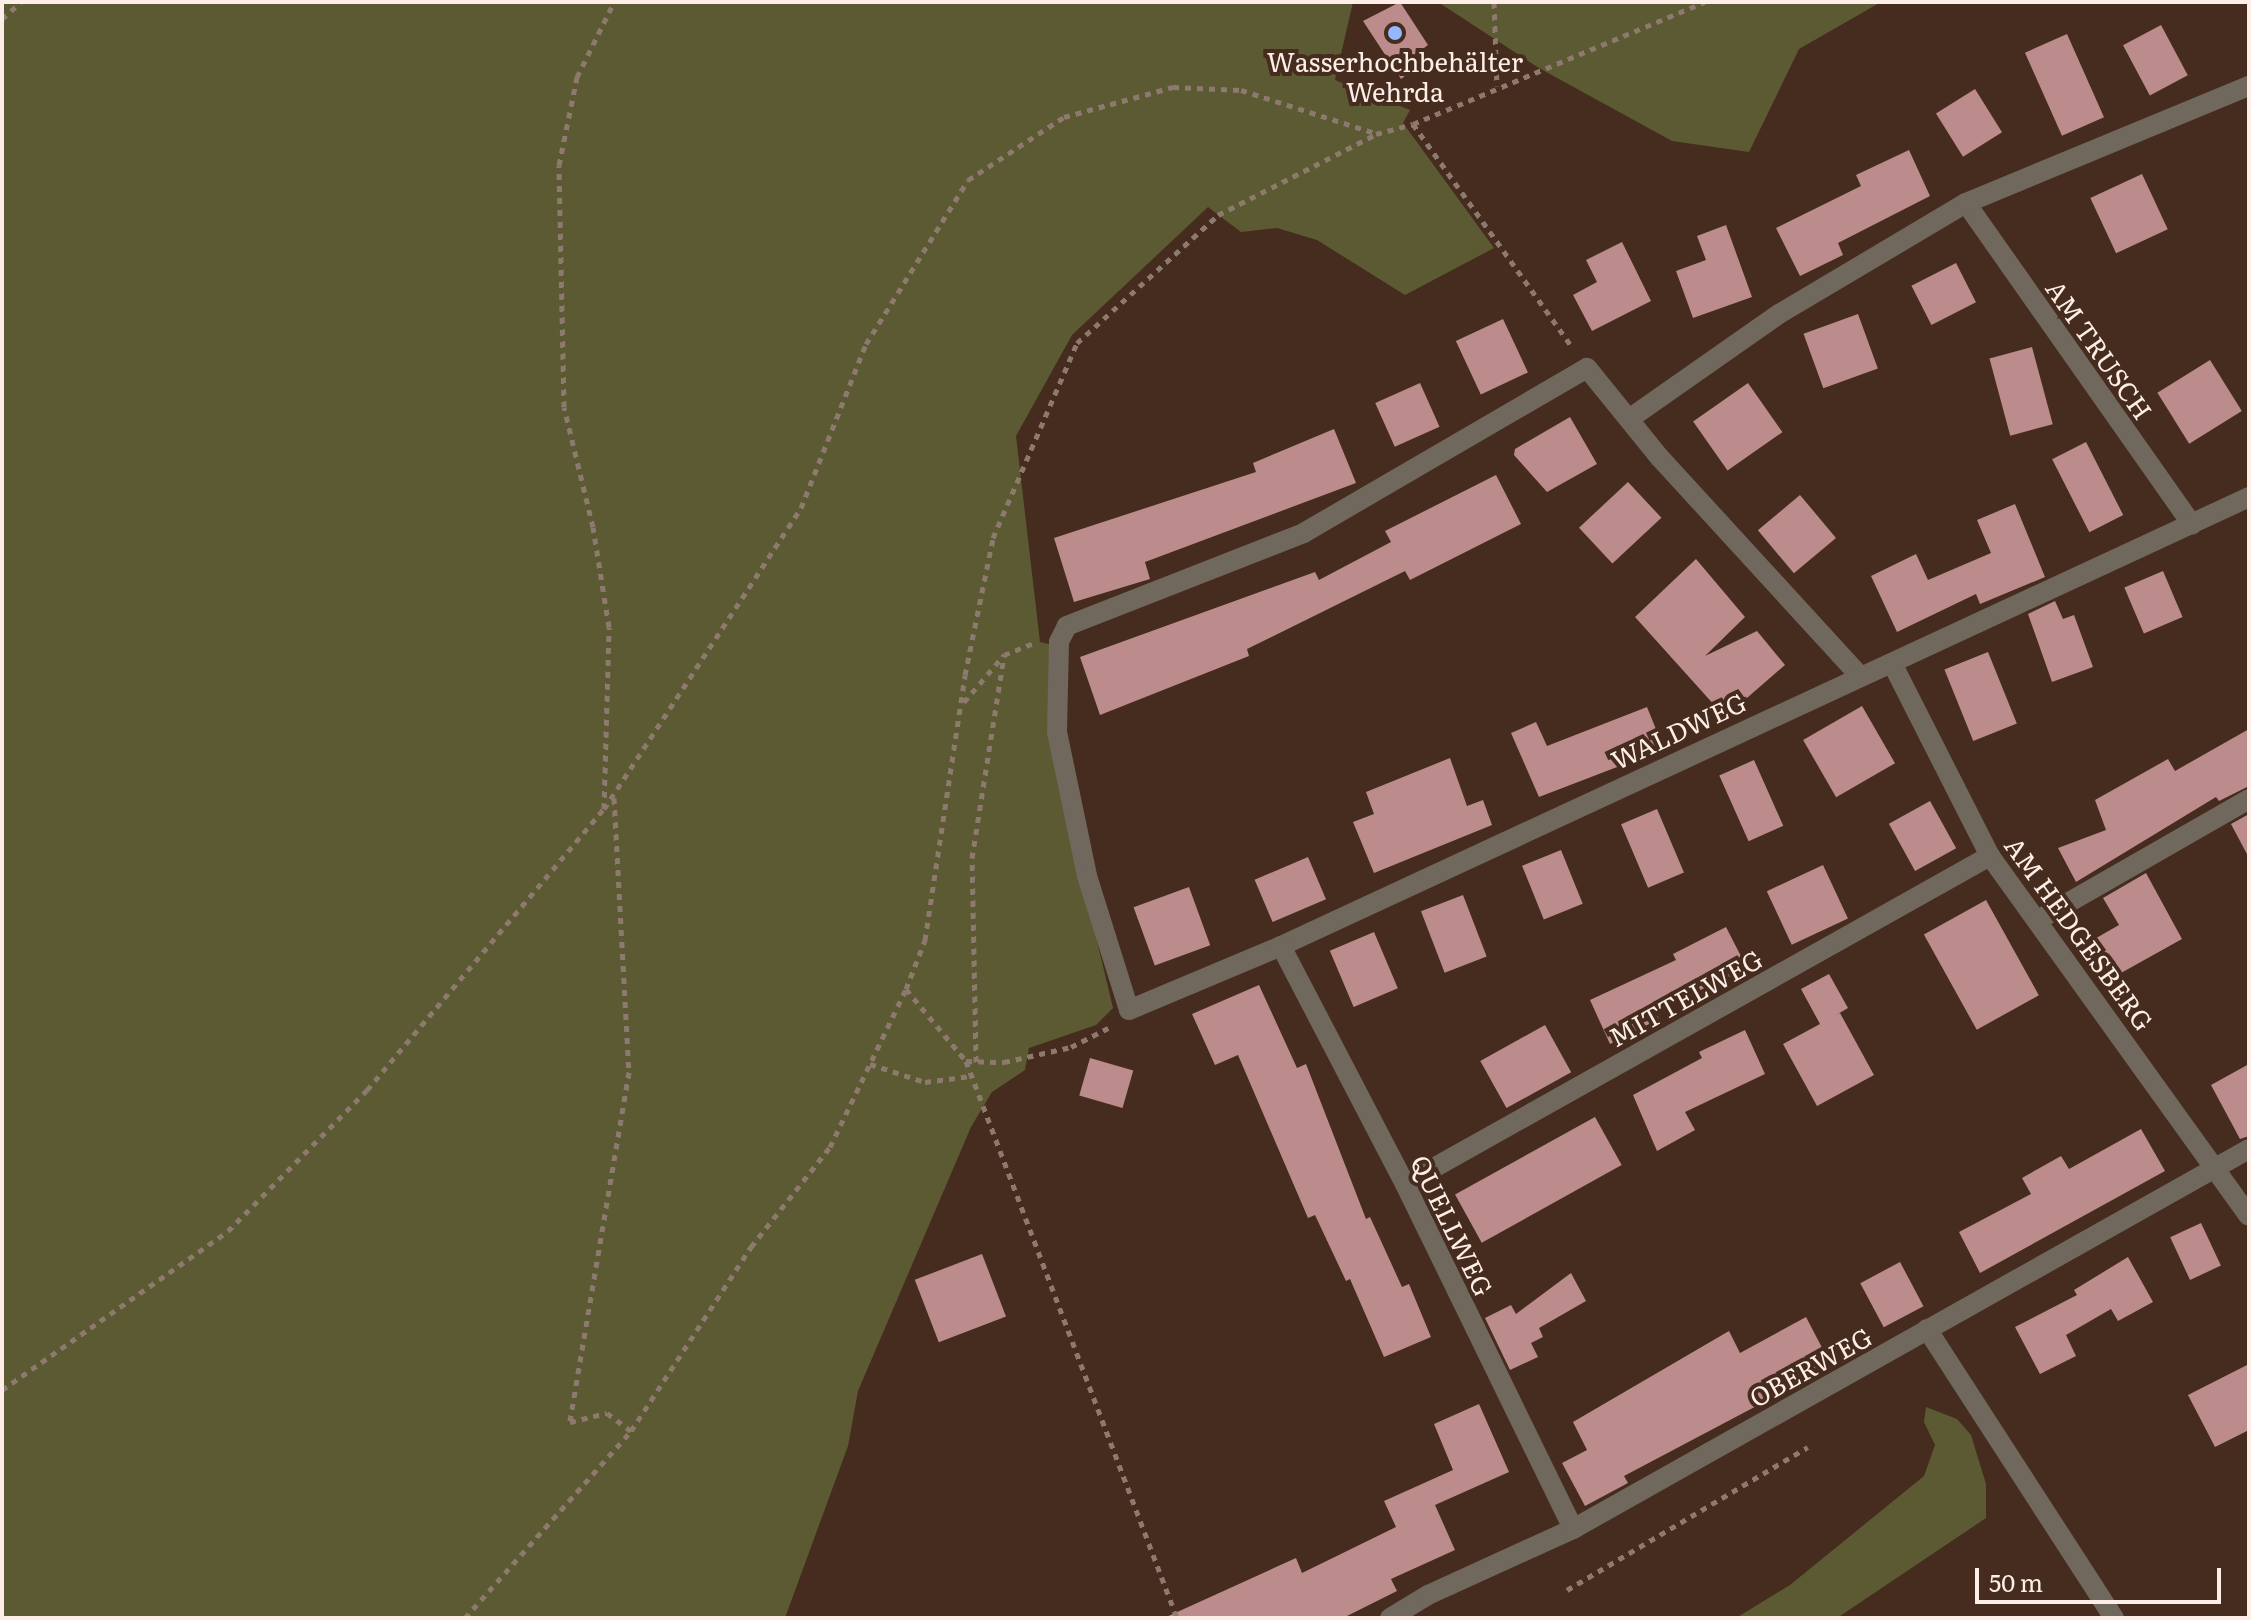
<!DOCTYPE html>
<html>
<head>
<meta charset="utf-8">
<style>
	body { margin:0 }
	#map { position:relative; width:2251px; height:1620px; overflow:hidden; background:#462c1e; font-family:Literata,serif }
	div>[style] { position:absolute }
	.green>* { inset:0; background:#5c5a33 }
	.building>* { inset:0; background:#bb8c8b; transform-origin:0 0 }
	.path>* { height:5px; margin-top:-2.5px; transform-origin:0; background:repeating-linear-gradient(90deg,#8e796e 0 6px,transparent 0 12px) }
	.minor>* { height:20px; margin:-10px; padding:0 10px; transform-origin:10px; border-radius:10px; background:#70685d }
	.dots>* { width:22px; height:22px; translate:-50% -50%; box-sizing:border-box; border:4px solid #462c1e; border-radius:50% }
	span { translate:-50% -50%; white-space:nowrap; text-align:center; line-height:1.15; -webkit-text-stroke:8px #462c1e; paint-order:stroke }
	.poi-label { font-size:26px; color:#fdefe8 }
	.street-label { font-size:26px; color:#fdefe8 }
	.frame { position:absolute; inset:0; border:4px solid #fdefe8; pointer-events:none }
	.scale { position:absolute; left:1975px; top:1568px; width:246px; height:36px; box-sizing:border-box; border:4px solid #fdefe8; border-top:0; padding-left:10px; font-size:24px; line-height:28px; white-space:nowrap; color:#fdefe8; -webkit-text-stroke:6px #462c1e; paint-order:stroke }
</style>
</head>
<body>
<div id="map">
	<div class="green">
		<div style="clip-path:polygon(2px 2px,1353px 2px,1335px 80px,1410px 110px,1403px 123px,1494px 248px,1405px 295px,1317px 240px,1277px 228px,1241px 232px,1208px 207px,1072px 335px,1016px 436px,1040px 642px,1053px 645px,1047px 732px,1113px 1008px,1096px 1025px,1029px 1048px,1025px 1070px,992px 1092px,971px 1127px,858px 1391px,848px 1446px,785px 1618px,2px 1618px)"></div>
		<div style="clip-path:polygon(1438px 2px,1881px 2px,1799px 49px,1749px 152px,1672px 141px,1539px 68px)"></div>
		<div style="clip-path:polygon(1926px 1407px,1957px 1419px,1971px 1435px,1986px 1484px,1986px 1518px,1837px 1618px,1736px 1618px,1790px 1585px,1924px 1476px,1935px 1445px,1924px 1422px)"></div>
	</div>
	<div class="building">
		<div style="clip-path:polygon(1400px 2px,1428px 45px,1420px 51px,1426px 60px,1401px 79px,1363px 21px)"></div>
		<div style="left:2161px;top:25px;width:57px;height:43px;rotate:62deg"></div>
		<div style="left:2067px;top:34px;width:91px;height:46px;rotate:66deg"></div>
		<div style="left:1975px;top:89px;width:51px;height:46px;rotate:58deg"></div>
		<div style="clip-path:polygon(1909px 150px,1930px 196px,1838px 243px,1843px 255px,1800px 276px,1776px 228px,1861px 186px,1856px 175px)"></div>
		<div style="left:2142px;top:174px;width:61px;height:57px;rotate:65deg"></div>
		<div style="clip-path:polygon(1726px 225px,1752px 297px,1693px 318px,1676px 271px,1706px 260px,1697px 236px)"></div>
		<div style="clip-path:polygon(1622px 242px,1651px 301px,1592px 331px,1573px 295px,1597px 282px,1586px 260px)"></div>
		<div style="left:1956px;top:263px;width:44px;height:50px;rotate:63deg"></div>
		<div style="left:1858px;top:314px;width:58px;height:58px;rotate:70deg"></div>
		<div style="left:1503px;top:319px;width:59px;height:52px;rotate:65deg"></div>
		<div style="left:2032px;top:347px;width:80px;height:44px;rotate:75deg"></div>
		<div style="left:2210px;top:360px;width:60px;height:62px;rotate:58deg"></div>
		<div style="left:1420px;top:383px;width:48px;height:49px;rotate:66deg"></div>
		<div style="left:1748px;top:383px;width:60px;height:67px;rotate:55deg"></div>
		<div style="clip-path:polygon(1570px 417px,1597px 464px,1547px 492px,1514px 455px,1515px 449px)"></div>
		<div style="clip-path:polygon(1334px 429px,1356px 483px,1145px 562px,1150px 579px,1074px 602px,1054px 538px,1256px 472px,1253px 463px)"></div>
		<div style="left:2086px;top:442px;width:82px;height:38px;rotate:63deg"></div>
		<div style="clip-path:polygon(1496px 475px,1521px 524px,1410px 580px,1405px 571px,1247px 649px,1249px 656px,1100px 715px,1080px 657px,1315px 572px,1319px 580px,1391px 542px,1385px 531px)"></div>
		<div style="left:1628px;top:482px;width:49px;height:67px;rotate:47deg"></div>
		<div style="left:1800px;top:495px;width:56px;height:55px;rotate:50deg"></div>
		<div style="clip-path:polygon(2015px 504px,2045px 577px,1980px 604px,1976px 594px,1897px 632px,1871px 576px,1916px 554px,1928px 580px,1991px 553px,1977px 520px)"></div>
		<div style="clip-path:polygon(1696px 559px,1745px 617px,1705px 656px,1757px 631px,1785px 665px,1725px 717px,1635px 617px)"></div>
		<div style="left:2163px;top:571px;width:50px;height:42px;rotate:67deg"></div>
		<div style="clip-path:polygon(2055px 601px,2063px 619px,2074px 615px,2093px 667px,2052px 682px,2028px 614px)"></div>
		<div style="left:1988px;top:652px;width:77px;height:47px;rotate:68deg"></div>
		<div style="left:1862px;top:706px;width:66px;height:68px;rotate:60deg"></div>
		<div style="clip-path:polygon(1647px 707px,1664px 749px,1539px 797px,1511px 733px,1536px 722px,1547px 746px)"></div>
		<div style="clip-path:polygon(2249px 729px,2249px 786px,2219px 801px,2216px 797px,2076px 882px,2058px 848px,2106px 830px,2095px 800px,2168px 759px,2175px 771px)"></div>
		<div style="clip-path:polygon(1450px 758px,1467px 806px,1483px 800px,1492px 825px,1374px 873px,1353px 822px,1374px 814px,1366px 792px)"></div>
		<div style="left:1754px;top:760px;width:72px;height:38px;rotate:66deg"></div>
		<div style="left:1930px;top:801px;width:54px;height:47px;rotate:61deg"></div>
		<div style="left:1657px;top:809px;width:69px;height:39px;rotate:67deg"></div>
		<div style="clip-path:polygon(2249px 814px,2249px 858px,2231px 824px)"></div>
		<div style="left:1561px;top:850px;width:58px;height:42px;rotate:68deg"></div>
		<div style="left:1308px;top:857px;width:46px;height:58px;rotate:67deg"></div>
		<div style="left:1823px;top:865px;width:59px;height:62px;rotate:65deg"></div>
		<div style="clip-path:polygon(2146px 873px,2182px 939px,2112px 978px,2091px 941px,2119px 925px,2103px 898px)"></div>
		<div style="left:1189px;top:887px;width:62px;height:59px;rotate:70deg"></div>
		<div style="left:1463px;top:895px;width:66px;height:45px;rotate:69deg"></div>
		<div style="left:1986px;top:900px;width:109px;height:71px;rotate:61deg"></div>
		<div style="clip-path:polygon(1726px 927px,1747px 968px,1656px 1013px,1660px 1021px,1610px 1044px,1590px 1000px,1676px 960px,1673px 954px)"></div>
		<div style="left:1374px;top:932px;width:61px;height:48px;rotate:67deg"></div>
		<div style="clip-path:polygon(1829px 974px,1848px 1008px,1836px 1015px,1840px 1013px,1874px 1075px,1817px 1106px,1783px 1044px,1820px 1024px,1801px 989px)"></div>
		<div style="clip-path:polygon(1259px 985px,1297px 1068px,1306px 1064px,1366px 1219px,1370px 1217px,1402px 1287px,1409px 1284px,1431px 1337px,1384px 1357px,1350px 1279px,1346px 1281px,1315px 1215px,1308px 1218px,1238px 1055px,1215px 1065px,1192px 1014px)"></div>
		<div style="left:1545px;top:1025px;width:54px;height:74px;rotate:61deg"></div>
		<div style="clip-path:polygon(1745px 1030px,1765px 1074px,1685px 1112px,1695px 1130px,1657px 1151px,1633px 1095px,1702px 1058px,1699px 1052px)"></div>
		<div style="left:1090px;top:1058px;width:45px;height:39px;rotate:16deg"></div>
		<div style="clip-path:polygon(2249px 1064px,2249px 1136px,2240px 1139px,2211px 1085px)"></div>
		<div style="left:1595px;top:1117px;width:55px;height:160px;rotate:61deg"></div>
		<div style="clip-path:polygon(2141px 1129px,2165px 1171px,1980px 1273px,1959px 1232px,2031px 1194px,2022px 1178px,2061px 1156px,2069px 1169px)"></div>
		<div style="left:2201px;top:1223px;width:47px;height:34px;rotate:65deg"></div>
		<div style="left:982px;top:1254px;width:67px;height:72px;rotate:69deg"></div>
		<div style="clip-path:polygon(2128px 1257px,2153px 1302px,2118px 1321px,2111px 1309px,2066px 1335px,2076px 1356px,2040px 1374px,2015px 1327px,2077px 1295px,2074px 1290px)"></div>
		<div style="left:1900px;top:1262px;width:50px;height:45px;rotate:62deg"></div>
		<div style="clip-path:polygon(1571px 1273px,1586px 1301px,1539px 1328px,1543px 1337px,1531px 1343px,1538px 1357px,1510px 1370px,1485px 1318px,1511px 1305px,1516px 1314px)"></div>
		<div style="clip-path:polygon(1806px 1317px,1829px 1361px,1764px 1397px,1766px 1401px,1624px 1476px,1628px 1483px,1585px 1506px,1562px 1463px,1587px 1450px,1573px 1422px,1729px 1331px,1740px 1353px)"></div>
		<div style="clip-path:polygon(2249px 1364px,2249px 1430px,2215px 1447px,2188px 1395px)"></div>
		<div style="clip-path:polygon(1479px 1404px,1509px 1472px,1435px 1505px,1455px 1550px,1391px 1579px,1397px 1591px,1343px 1618px,1164px 1618px,1296px 1558px,1302px 1573px,1396px 1527px,1384px 1501px,1453px 1470px,1434px 1424px)"></div>
	</div>
	<div class="path">
		<div style="left:1494px;top:2px;width:84px;rotate:88deg"></div>
		<div style="left:2px;top:19px;width:25px;rotate:-42deg"></div>
		<div style="left:1413px;top:124px;width:275px;rotate:54.5deg"></div>
		<div style="left:964px;top:702px;width:62px;rotate:-49.6deg"></div>
		<div style="left:1004px;top:655px;width:32px;rotate:-22deg"></div>
		<div style="left:614px;top:798px;width:274px;rotate:86.9deg"></div>
		<div style="left:629px;top:1072px;width:355px;rotate:99.6deg"></div>
		<div style="left:570px;top:1422px;width:38px;rotate:-14deg"></div>
		<div style="left:607px;top:1413px;width:30px;rotate:37deg"></div>
		<div style="left:604px;top:809px;width:182px;rotate:-88.4deg"></div>
		<div style="left:609px;top:627px;width:101px;rotate:-99.1deg"></div>
		<div style="left:593px;top:527px;width:123px;rotate:-103.6deg"></div>
		<div style="left:564px;top:407px;width:242px;rotate:-91.2deg"></div>
		<div style="left:559px;top:165px;width:90px;rotate:-78.4deg"></div>
		<div style="left:577px;top:77px;width:84px;rotate:-63.7deg"></div>
		<div style="left:906px;top:989px;width:94px;rotate:50.2deg"></div>
		<div style="left:966px;top:1061px;width:596px;rotate:69.25deg"></div>
		<div style="left:966px;top:1061px;width:38px;rotate:2deg"></div>
		<div style="left:1004px;top:1062px;width:69px;rotate:-12.6deg"></div>
		<div style="left:1071px;top:1047px;width:44px;rotate:-27.1deg"></div>
		<div style="left:976px;top:1062px;width:204px;rotate:-91.1deg"></div>
		<div style="left:972px;top:858px;width:206px;rotate:-81deg"></div>
		<div style="left:870px;top:1064px;width:58px;rotate:18.1deg"></div>
		<div style="left:925px;top:1082px;width:46px;rotate:-7.4deg"></div>
		<div style="left:2px;top:1390px;width:276px;rotate:-35.1deg"></div>
		<div style="left:228px;top:1231px;width:198px;rotate:-45.4deg"></div>
		<div style="left:367px;top:1090px;width:368px;rotate:-49.9deg"></div>
		<div style="left:604px;top:809px;width:360px;rotate:-56.8deg"></div>
		<div style="left:801px;top:508px;width:176px;rotate:-68.4deg"></div>
		<div style="left:866px;top:344px;width:193px;rotate:-58.1deg"></div>
		<div style="left:968px;top:180px;width:115px;rotate:-33.3deg"></div>
		<div style="left:1064px;top:117px;width:113px;rotate:-15.4deg"></div>
		<div style="left:1173px;top:87px;width:68px;rotate:2.5deg"></div>
		<div style="left:1241px;top:90px;width:141px;rotate:17.8deg"></div>
		<div style="left:1567px;top:1590px;width:280px;rotate:-30.7deg"></div>
		<div style="left:465px;top:1618px;width:250px;rotate:-48.4deg"></div>
		<div style="left:631px;top:1431px;width:220px;rotate:-56.9deg"></div>
		<div style="left:751px;top:1247px;width:127px;rotate:-51.7deg"></div>
		<div style="left:830px;top:1147px;width:175px;rotate:-64.3deg"></div>
		<div style="left:906px;top:989px;width:53px;rotate:-68.8deg"></div>
		<div style="left:925px;top:940px;width:268px;rotate:-81.4deg"></div>
		<div style="left:965px;top:675px;width:140px;rotate:-78.4deg"></div>
		<div style="left:993px;top:538px;width:212px;rotate:-66.7deg"></div>
		<div style="left:1077px;top:343px;width:190px;rotate:-42.2deg"></div>
		<div style="left:1218px;top:215px;width:178px;rotate:-27.1deg"></div>
		<div style="left:1376px;top:134px;width:38px;rotate:-15deg"></div>
		<div style="left:1413px;top:124px;width:316px;rotate:-22.7deg"></div>
	</div>
	<div class="minor">
		<div style="left:1966px;top:203px;width:393px;rotate:54.9deg"></div>
		<div style="left:1629px;top:419px;width:183px;rotate:-35deg"></div>
		<div style="left:1779px;top:314px;width:217px;rotate:-30.7deg"></div>
		<div style="left:1966px;top:203px;width:306px;rotate:-22.5deg"></div>
		<div style="left:1893px;top:665px;width:214px;rotate:63.1deg"></div>
		<div style="left:1990px;top:856px;width:443px;rotate:54.3deg"></div>
		<div style="left:1859px;top:675px;width:294px;rotate:-132.5deg"></div>
		<div style="left:1660px;top:458px;width:116px;rotate:-129deg"></div>
		<div style="left:1587px;top:368px;width:328px;rotate:149.8deg"></div>
		<div style="left:1304px;top:533px;width:255px;rotate:158.6deg"></div>
		<div style="left:1067px;top:626px;width:18px;rotate:117deg"></div>
		<div style="left:1059px;top:642px;width:90px;rotate:91.3deg"></div>
		<div style="left:1057px;top:732px;width:147px;rotate:78.2deg"></div>
		<div style="left:1087px;top:876px;width:140px;rotate:72.6deg"></div>
		<div style="left:1129px;top:1010px;width:165px;rotate:-22.8deg"></div>
		<div style="left:1281px;top:946px;width:1067px;rotate:-24.88deg"></div>
		<div style="left:2038px;top:920px;width:243px;rotate:-29.8deg"></div>
		<div style="left:1281px;top:946px;width:268px;rotate:62.5deg"></div>
		<div style="left:1405px;top:1184px;width:384px;rotate:64deg"></div>
		<div style="left:1405px;top:1184px;width:671px;rotate:-29.28deg"></div>
		<div style="left:1927px;top:1329px;width:344px;rotate:57.1deg"></div>
		<div style="left:1390px;top:1618px;width:44px;rotate:-31.2deg"></div>
		<div style="left:1428px;top:1595px;width:159px;rotate:-24.5deg"></div>
		<div style="left:1573px;top:1529px;width:775px;rotate:-29.34deg"></div>
	</div>
	<div class="dots">
		<div style="left:1395px;top:33px;background:#94b7fd"></div>
	</div>
	<div class="poi-label">
		<span style="left:1395px;top:76px">Wasserhochbehälter<br>Wehrda</span>
	</div>
	<div class="street-label">
		<span style="left:2100px;top:349px;rotate:55deg">AM TRUSCH</span>
		<span style="left:1678px;top:730px;rotate:-25deg">WALDWEG</span>
		<span style="left:2080px;top:933px;rotate:54deg">AM HEDGESBERG</span>
		<span style="left:1685px;top:997px;rotate:-29deg">MITTELWEG</span>
		<span style="left:1453px;top:1225px;rotate:64deg">QUELLWEG</span>
		<span style="left:1810px;top:1366px;rotate:-29deg">OBERWEG</span>
	</div>
	<div class="frame"></div>
	<div class="scale">50 m</div>
</div>
</body>
</html>
